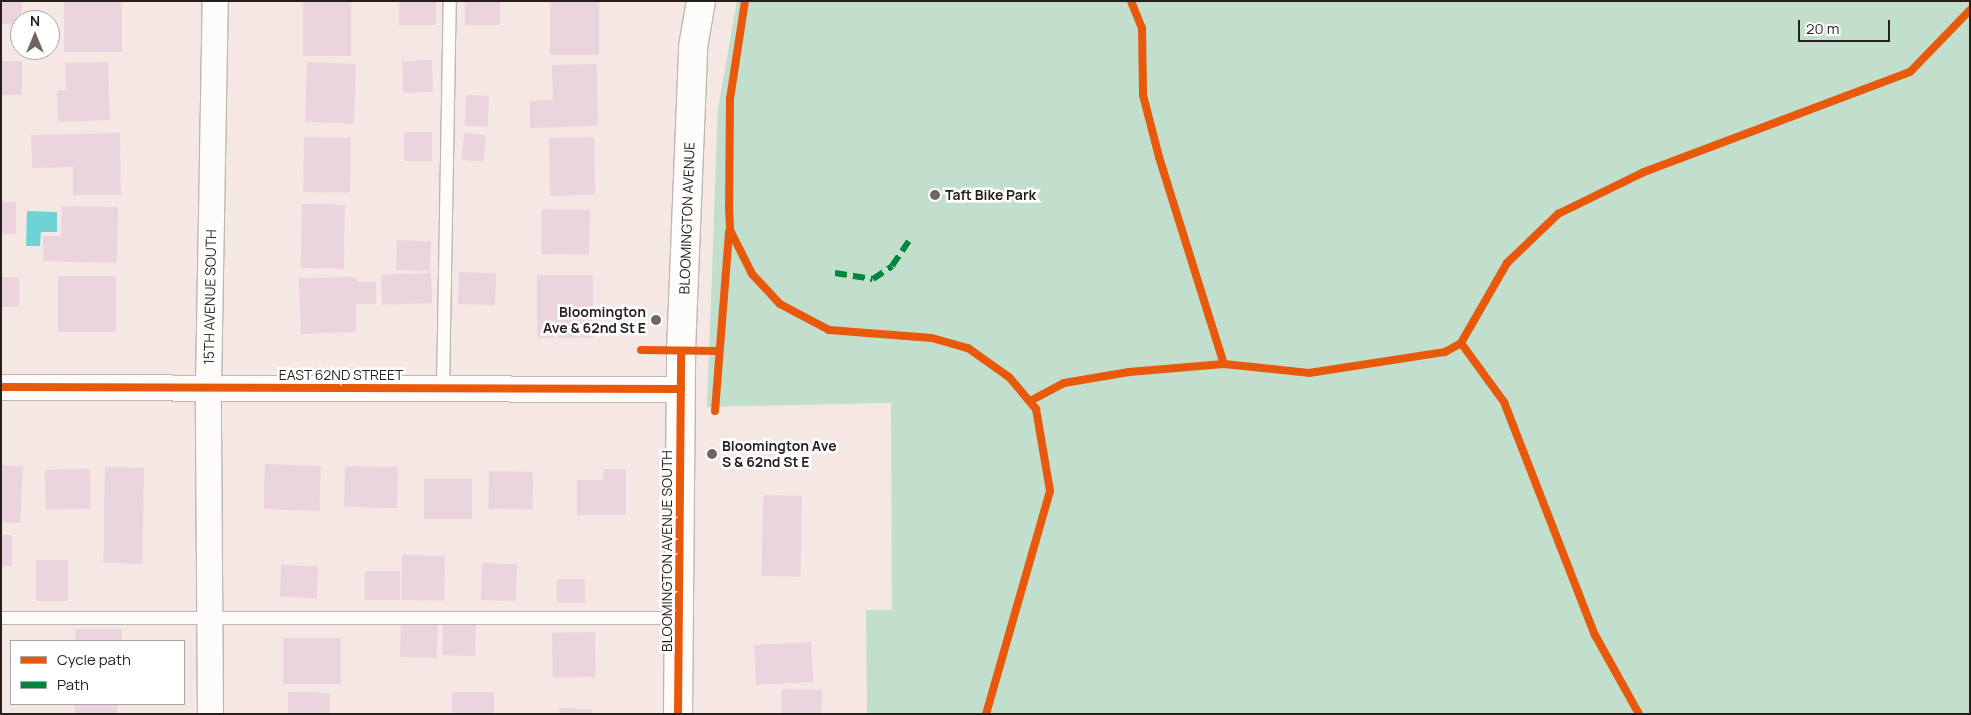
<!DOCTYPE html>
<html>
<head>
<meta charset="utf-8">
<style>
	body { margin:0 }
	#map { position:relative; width:1971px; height:715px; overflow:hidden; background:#f5e8e4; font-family:Manrope,sans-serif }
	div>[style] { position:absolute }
	.green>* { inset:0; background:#c1dfcc }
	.water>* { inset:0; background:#70d3d3 }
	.building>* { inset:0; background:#ebd4dd; transform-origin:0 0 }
	.roads { filter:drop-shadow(1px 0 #c0b6b2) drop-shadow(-1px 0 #c0b6b2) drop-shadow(0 1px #c0b6b2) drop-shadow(0 -1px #c0b6b2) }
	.lane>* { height:12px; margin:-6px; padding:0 6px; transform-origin:6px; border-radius:6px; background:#fefcfb }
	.street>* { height:25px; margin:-12.5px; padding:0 12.5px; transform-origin:12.5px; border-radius:12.5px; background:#fefcfb }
	.secondary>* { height:28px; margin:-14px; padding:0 14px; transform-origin:14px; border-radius:14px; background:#fefcfb }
	.quiet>* { height:6px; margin-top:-3px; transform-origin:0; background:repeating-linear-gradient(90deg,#00873e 0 12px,transparent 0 18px) }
	.cycleway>* { height:8px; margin:-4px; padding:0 4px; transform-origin:4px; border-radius:4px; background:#e8590c }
	.dots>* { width:14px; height:14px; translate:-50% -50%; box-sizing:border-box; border:2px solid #fff; border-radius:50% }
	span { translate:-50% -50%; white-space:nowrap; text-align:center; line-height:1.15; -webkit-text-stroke:5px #fff; paint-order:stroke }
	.poi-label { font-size:14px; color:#271f1c; font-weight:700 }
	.left { translate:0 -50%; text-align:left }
	.right { translate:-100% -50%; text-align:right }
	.street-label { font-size:14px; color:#271f1c }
	.frame { position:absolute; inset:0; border:2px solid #271f1c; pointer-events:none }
	.legend { position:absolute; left:10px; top:640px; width:175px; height:65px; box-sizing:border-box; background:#fff; border:1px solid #a9a5a4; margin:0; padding:6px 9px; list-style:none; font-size:15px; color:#271f1c }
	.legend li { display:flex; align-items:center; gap:10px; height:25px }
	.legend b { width:25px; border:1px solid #a9a5a4 }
	.north { position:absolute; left:10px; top:10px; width:50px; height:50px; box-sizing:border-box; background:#fff; border:1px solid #a9a5a4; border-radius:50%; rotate:0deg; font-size:14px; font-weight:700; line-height:20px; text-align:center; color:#271f1c }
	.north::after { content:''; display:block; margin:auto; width:18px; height:22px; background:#6f6562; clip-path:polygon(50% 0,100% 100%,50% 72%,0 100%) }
	.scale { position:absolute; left:1798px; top:20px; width:92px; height:22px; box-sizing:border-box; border:2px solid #271f1c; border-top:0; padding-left:6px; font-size:15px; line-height:18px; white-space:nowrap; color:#271f1c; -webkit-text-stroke:4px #fff; paint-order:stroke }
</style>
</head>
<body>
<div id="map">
	<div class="green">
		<div style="clip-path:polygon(737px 1px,1970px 1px,1970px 714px,867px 714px,866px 610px,892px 610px,891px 403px,707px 407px,718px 108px)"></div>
	</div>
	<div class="water">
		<div style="clip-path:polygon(27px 211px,57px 212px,57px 232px,41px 232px,40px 246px,26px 246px)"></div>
	</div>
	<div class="building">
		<div style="clip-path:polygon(1px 1px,23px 1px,20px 25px,1px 24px)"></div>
		<div style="left:64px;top:1px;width:58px;height:51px"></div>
		<div style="left:303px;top:1px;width:48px;height:55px"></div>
		<div style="left:399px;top:1px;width:37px;height:24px"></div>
		<div style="left:465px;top:1px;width:35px;height:24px"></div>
		<div style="left:550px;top:1px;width:49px;height:54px"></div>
		<div style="left:432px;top:60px;width:32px;height:30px;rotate:88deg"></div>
		<div style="left:1px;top:61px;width:21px;height:34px"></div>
		<div style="clip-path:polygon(108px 62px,110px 120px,58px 122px,57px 90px,66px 90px,65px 63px)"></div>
		<div style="left:307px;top:62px;width:49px;height:60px;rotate:2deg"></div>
		<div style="clip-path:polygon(597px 64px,598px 126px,530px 128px,530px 101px,553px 100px,552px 65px)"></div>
		<div style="left:466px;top:95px;width:23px;height:31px;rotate:2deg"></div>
		<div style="left:404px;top:132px;width:28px;height:29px"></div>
		<div style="clip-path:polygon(120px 133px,121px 195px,73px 195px,73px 167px,32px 168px,31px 135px)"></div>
		<div style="left:464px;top:133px;width:22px;height:27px;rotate:5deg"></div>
		<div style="left:304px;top:137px;width:47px;height:55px;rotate:1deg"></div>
		<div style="left:594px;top:137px;width:58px;height:45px;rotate:89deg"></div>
		<div style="left:1px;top:202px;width:15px;height:32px"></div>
		<div style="left:302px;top:204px;width:43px;height:64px;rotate:1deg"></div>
		<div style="clip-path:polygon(62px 206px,118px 207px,117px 263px,43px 261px,43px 236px,61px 236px)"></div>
		<div style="left:542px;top:209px;width:48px;height:45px;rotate:1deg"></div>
		<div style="left:397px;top:240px;width:34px;height:30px;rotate:2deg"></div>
		<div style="left:459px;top:272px;width:37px;height:32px;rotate:2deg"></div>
		<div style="left:431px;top:273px;width:30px;height:50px;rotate:88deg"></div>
		<div style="left:537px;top:275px;width:56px;height:63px"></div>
		<div style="left:58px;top:276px;width:58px;height:56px"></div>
		<div style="left:19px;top:277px;width:30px;height:18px;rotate:90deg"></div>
		<div style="clip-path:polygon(357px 277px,357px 282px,376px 282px,376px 304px,356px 304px,356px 332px,301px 334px,299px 278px)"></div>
		<div style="left:265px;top:464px;width:56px;height:45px;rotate:2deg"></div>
		<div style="left:1px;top:465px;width:22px;height:57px;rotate:3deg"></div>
		<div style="left:345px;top:466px;width:53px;height:41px;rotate:1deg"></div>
		<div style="left:105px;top:467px;width:39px;height:96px;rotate:1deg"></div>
		<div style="left:90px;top:469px;width:40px;height:45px;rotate:89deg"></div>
		<div style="clip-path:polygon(604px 469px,626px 469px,626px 515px,577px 515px,577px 480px,603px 480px)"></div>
		<div style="left:489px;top:471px;width:44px;height:38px;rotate:1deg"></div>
		<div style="left:472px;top:479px;width:40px;height:48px;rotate:90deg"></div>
		<div style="left:763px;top:495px;width:39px;height:81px;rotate:1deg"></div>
		<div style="left:1px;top:535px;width:11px;height:31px"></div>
		<div style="left:402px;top:555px;width:43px;height:45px;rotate:1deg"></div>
		<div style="left:36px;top:560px;width:32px;height:41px"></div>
		<div style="left:482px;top:563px;width:35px;height:37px;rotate:2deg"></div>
		<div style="left:281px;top:565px;width:37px;height:32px;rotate:2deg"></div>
		<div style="left:365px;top:571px;width:35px;height:29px"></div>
		<div style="left:557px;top:579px;width:28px;height:24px"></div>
		<div style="left:401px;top:622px;width:37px;height:35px;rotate:2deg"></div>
		<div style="left:443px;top:623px;width:33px;height:32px;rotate:2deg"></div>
		<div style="left:122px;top:629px;width:12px;height:47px;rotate:90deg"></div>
		<div style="left:595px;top:632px;width:45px;height:43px;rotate:89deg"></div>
		<div style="left:283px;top:638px;width:58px;height:46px"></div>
		<div style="left:811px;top:642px;width:40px;height:57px;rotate:87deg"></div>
		<div style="left:782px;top:689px;width:40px;height:25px;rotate:1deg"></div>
		<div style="left:288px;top:692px;width:42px;height:22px;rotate:1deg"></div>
		<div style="left:452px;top:692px;width:42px;height:22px"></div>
		<div style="left:75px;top:704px;width:42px;height:10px"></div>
		<div style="clip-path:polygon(559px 708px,592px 709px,592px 714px,559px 714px)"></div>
	</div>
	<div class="roads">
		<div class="lane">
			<div style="left:443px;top:388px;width:387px;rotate:-89deg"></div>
			<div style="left:1px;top:618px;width:678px"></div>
		</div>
		<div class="street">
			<div style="left:1px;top:387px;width:680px;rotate:0.17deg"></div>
			<div style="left:210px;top:714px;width:327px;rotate:-90.4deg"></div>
			<div style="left:208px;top:387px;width:386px;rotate:-89deg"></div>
		</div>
		<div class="secondary">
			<div style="left:678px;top:714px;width:363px;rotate:-89.5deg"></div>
			<div style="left:681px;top:351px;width:304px;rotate:-87.7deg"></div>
			<div style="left:693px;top:47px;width:47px;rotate:-80.1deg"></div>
		</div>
	</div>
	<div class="quiet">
		<div style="left:835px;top:273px;width:38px;rotate:9deg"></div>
		<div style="left:873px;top:279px;width:23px;rotate:-34deg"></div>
		<div style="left:892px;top:266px;width:30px;rotate:-56deg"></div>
	</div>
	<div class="cycleway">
		<div style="left:745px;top:1px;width:99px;rotate:98.7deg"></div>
		<div style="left:730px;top:99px;width:109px;rotate:90.5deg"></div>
		<div style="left:729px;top:208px;width:22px;rotate:87deg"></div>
		<div style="left:730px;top:230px;width:49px;rotate:63.4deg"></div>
		<div style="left:752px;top:274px;width:41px;rotate:47deg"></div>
		<div style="left:780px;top:304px;width:55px;rotate:28deg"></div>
		<div style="left:829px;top:330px;width:103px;rotate:4.4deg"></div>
		<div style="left:932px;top:338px;width:37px;rotate:16deg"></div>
		<div style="left:968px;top:348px;width:50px;rotate:35.3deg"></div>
		<div style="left:1009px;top:377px;width:42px;rotate:49.8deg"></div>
		<div style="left:1036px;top:409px;width:83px;rotate:80.3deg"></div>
		<div style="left:1050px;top:491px;width:232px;rotate:106deg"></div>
		<div style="left:1131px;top:1px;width:29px;rotate:68deg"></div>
		<div style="left:1142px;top:28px;width:67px;rotate:89.1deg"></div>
		<div style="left:1143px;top:95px;width:64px;rotate:75.5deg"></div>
		<div style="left:1159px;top:157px;width:217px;rotate:72.6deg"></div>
		<div style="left:1461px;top:343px;width:92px;rotate:-60.1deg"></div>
		<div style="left:1507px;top:263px;width:71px;rotate:-43.9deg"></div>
		<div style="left:1558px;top:214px;width:96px;rotate:-26deg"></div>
		<div style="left:1644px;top:172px;width:284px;rotate:-20.6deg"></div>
		<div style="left:1910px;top:72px;width:86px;rotate:-45.9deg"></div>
		<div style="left:641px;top:350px;width:77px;rotate:0.7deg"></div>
		<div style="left:1px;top:387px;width:680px;rotate:0.17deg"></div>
		<div style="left:1032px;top:400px;width:36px;rotate:-28deg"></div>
		<div style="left:1064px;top:383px;width:66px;rotate:-9.6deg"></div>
		<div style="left:1129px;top:372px;width:95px;rotate:-4.8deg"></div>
		<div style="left:1224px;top:364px;width:85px;rotate:6deg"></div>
		<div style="left:1309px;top:373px;width:138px;rotate:-8.8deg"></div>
		<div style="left:1445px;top:352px;width:18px;rotate:-29deg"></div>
		<div style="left:1461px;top:343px;width:73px;rotate:53.9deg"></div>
		<div style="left:1504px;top:402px;width:250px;rotate:68.7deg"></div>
		<div style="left:1595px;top:635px;width:90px;rotate:60.9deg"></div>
		<div style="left:715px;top:411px;width:180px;rotate:-85.5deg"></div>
		<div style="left:678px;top:714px;width:363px;rotate:-89.5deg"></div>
	</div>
	<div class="dots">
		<div style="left:935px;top:195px;background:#6f6562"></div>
		<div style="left:656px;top:320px;background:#6f6562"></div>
		<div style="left:712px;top:454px;background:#6f6562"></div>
	</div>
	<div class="poi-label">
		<span class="left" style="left:945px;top:195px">Taft Bike Park</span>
		<span class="right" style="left:646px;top:320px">Bloomington<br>Ave &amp; 62nd St E</span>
		<span class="left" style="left:722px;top:454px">Bloomington Ave<br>S &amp; 62nd St E</span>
	</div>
	<div class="street-label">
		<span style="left:687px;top:218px;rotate:-88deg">BLOOMINGTON AVENUE</span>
		<span style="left:210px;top:297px;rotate:-89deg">15TH AVENUE SOUTH</span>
		<span style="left:341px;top:375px">EAST 62ND STREET</span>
		<span style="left:667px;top:551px;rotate:-90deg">BLOOMINGTON AVENUE SOUTH</span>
	</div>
	<div class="frame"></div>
	<ul class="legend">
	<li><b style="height:6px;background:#e8590c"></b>Cycle path</li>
	<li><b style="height:6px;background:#00873e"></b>Path</li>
	</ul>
	<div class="north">N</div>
	<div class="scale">20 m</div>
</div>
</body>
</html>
